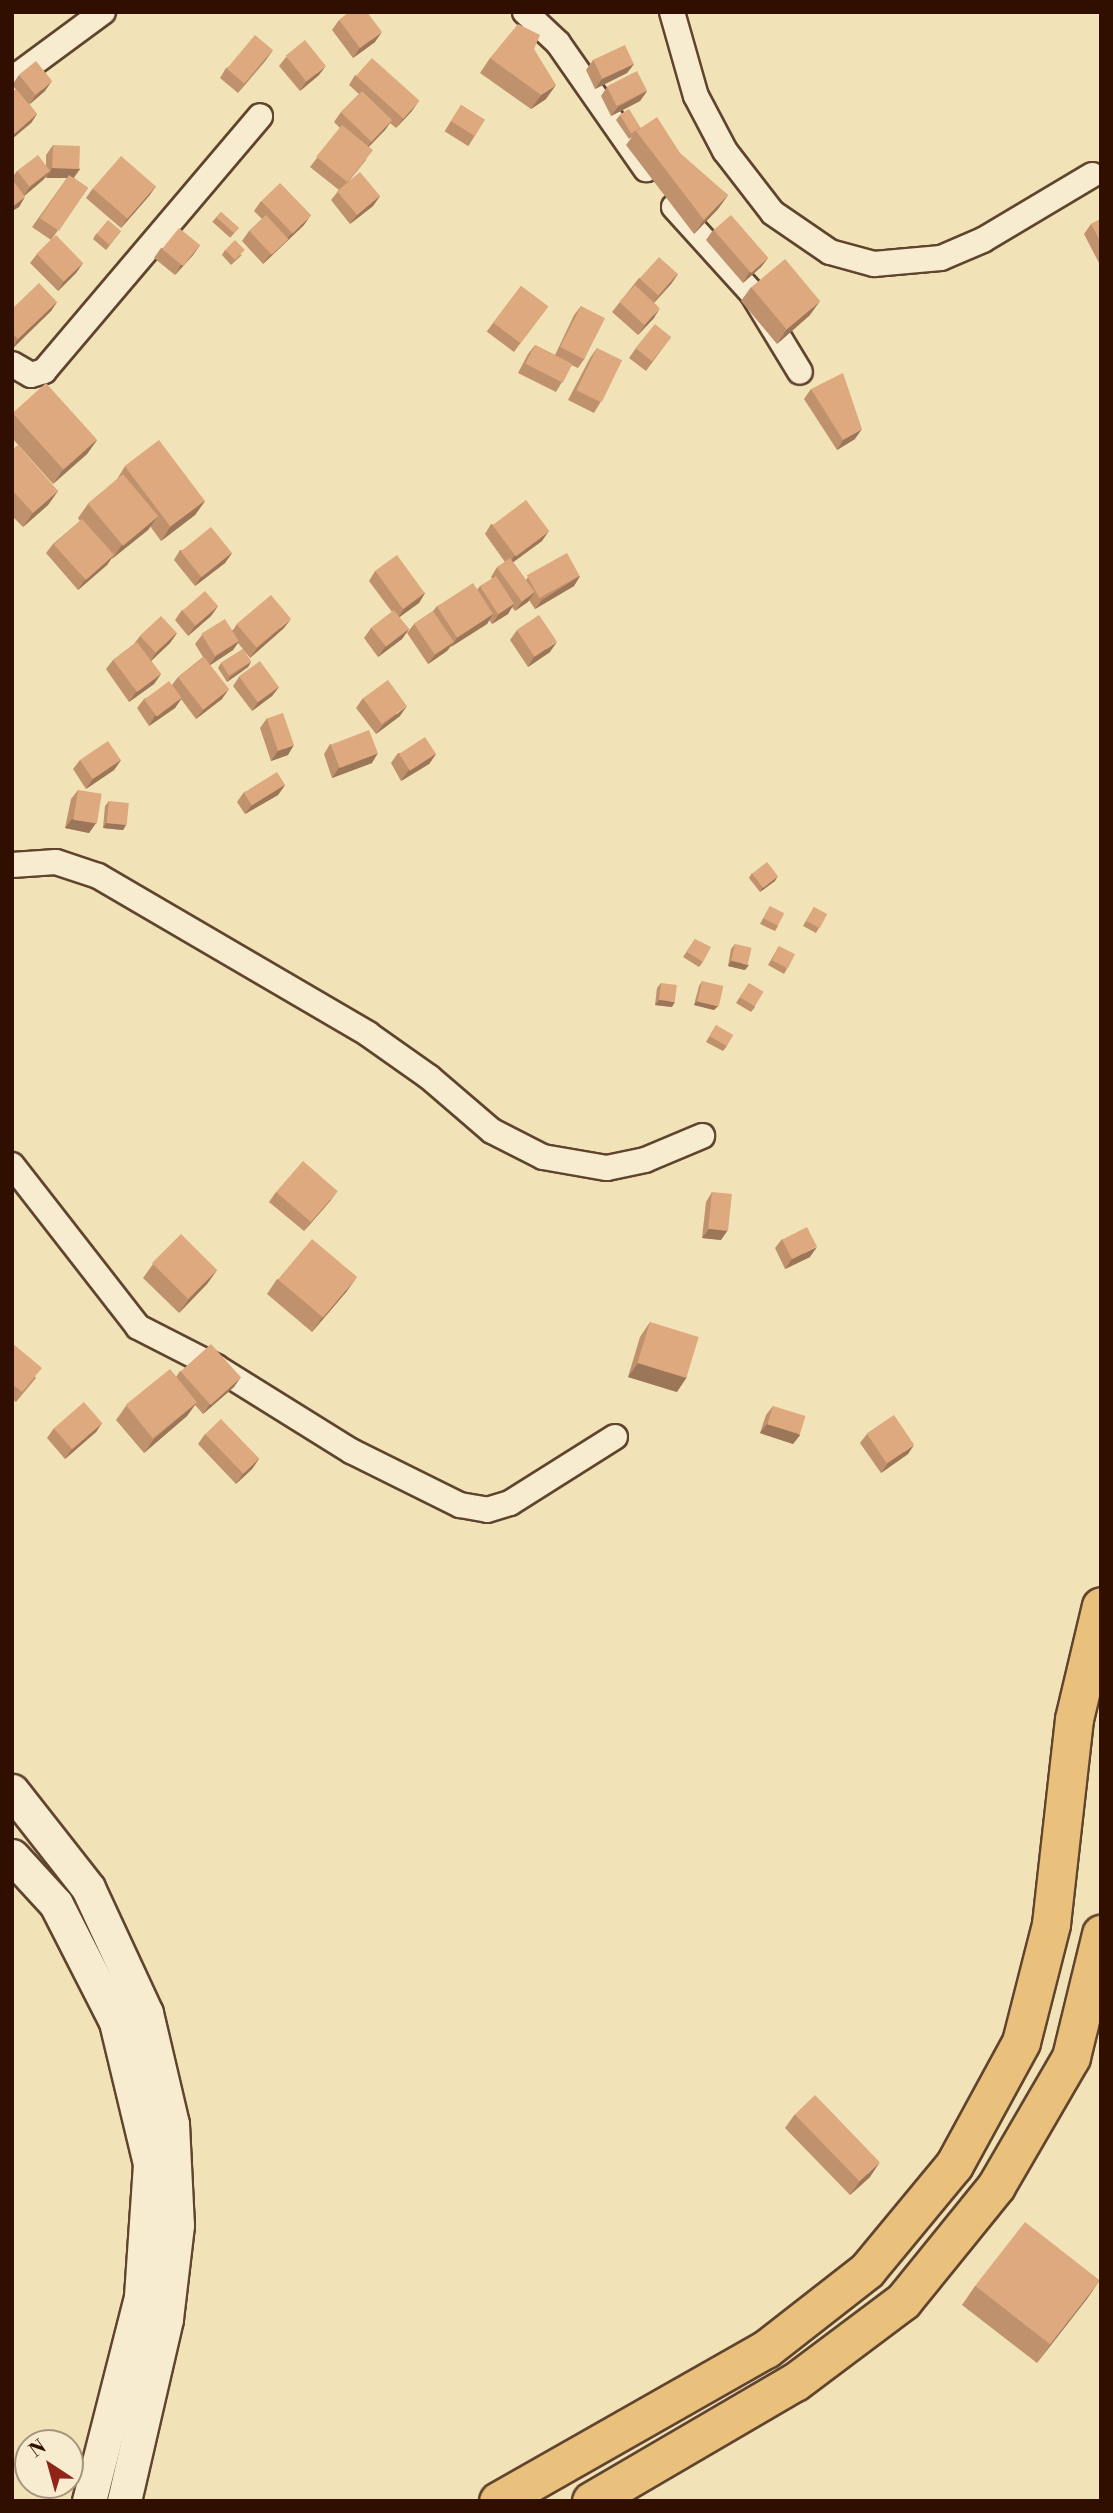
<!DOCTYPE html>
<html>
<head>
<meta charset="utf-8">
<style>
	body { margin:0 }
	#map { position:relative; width:1113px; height:2513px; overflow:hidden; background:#f2e2b7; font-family:"Libre Bodoni",serif }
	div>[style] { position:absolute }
	.roads { filter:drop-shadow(2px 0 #60442e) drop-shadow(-2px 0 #60442e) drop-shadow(0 2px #60442e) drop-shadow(0 -2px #60442e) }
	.street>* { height:24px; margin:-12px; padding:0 12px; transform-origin:12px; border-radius:12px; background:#f7ecd0 }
	.secondary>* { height:33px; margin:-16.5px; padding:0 16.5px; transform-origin:16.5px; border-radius:16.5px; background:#f7ecd0 }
	.primary>* { height:37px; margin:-18.5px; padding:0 18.5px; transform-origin:18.5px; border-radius:18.5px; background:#e9c17c }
	.wall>* { inset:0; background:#bf916c; transform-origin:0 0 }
	.shaded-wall>* { inset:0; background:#9b7658 }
	.building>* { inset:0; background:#dea97e; transform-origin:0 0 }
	span { translate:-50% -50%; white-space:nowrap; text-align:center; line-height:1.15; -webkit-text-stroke:6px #f7ecd0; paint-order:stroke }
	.frame { position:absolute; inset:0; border:14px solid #300f01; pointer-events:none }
	.north { position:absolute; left:14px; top:2429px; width:70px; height:70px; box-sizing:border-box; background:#f7ecd0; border:2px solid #a7947d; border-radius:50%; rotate:324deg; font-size:19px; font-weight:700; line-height:28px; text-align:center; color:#300f01 }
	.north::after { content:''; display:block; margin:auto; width:24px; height:32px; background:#8f2418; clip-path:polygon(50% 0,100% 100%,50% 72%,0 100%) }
</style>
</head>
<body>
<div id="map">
	<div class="roads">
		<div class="street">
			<div style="left:525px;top:12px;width:45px;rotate:43.2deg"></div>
			<div style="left:558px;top:43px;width:154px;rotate:55.1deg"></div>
			<div style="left:672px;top:12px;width:87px;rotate:74.1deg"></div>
			<div style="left:696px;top:96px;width:62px;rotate:62.2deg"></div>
			<div style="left:725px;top:151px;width:78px;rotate:52.3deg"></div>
			<div style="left:773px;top:213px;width:69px;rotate:34.4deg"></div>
			<div style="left:830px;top:252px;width:46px;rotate:15.3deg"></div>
			<div style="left:874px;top:264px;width:67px;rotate:-5.1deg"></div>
			<div style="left:941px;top:258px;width:46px;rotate:-23.2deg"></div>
			<div style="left:983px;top:240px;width:127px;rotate:-30.8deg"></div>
			<div style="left:12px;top:79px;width:113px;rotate:-36.4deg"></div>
			<div style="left:674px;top:207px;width:116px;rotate:47.8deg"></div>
			<div style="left:752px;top:293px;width:92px;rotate:58.7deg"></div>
			<div style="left:12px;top:364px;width:22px;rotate:30deg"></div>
			<div style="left:31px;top:375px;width:14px;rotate:-17deg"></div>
			<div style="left:44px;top:371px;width:334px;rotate:-49.7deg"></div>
			<div style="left:12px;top:865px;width:44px;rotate:-3.9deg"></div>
			<div style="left:56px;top:862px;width:44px;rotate:18.4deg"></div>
			<div style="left:98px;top:876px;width:313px;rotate:30.3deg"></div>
			<div style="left:368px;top:1034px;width:75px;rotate:35.2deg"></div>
			<div style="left:429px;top:1077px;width:83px;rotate:40.6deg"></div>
			<div style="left:492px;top:1131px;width:57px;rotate:27deg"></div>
			<div style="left:543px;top:1157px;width:65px;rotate:9.8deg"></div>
			<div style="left:607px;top:1168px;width:39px;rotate:-12deg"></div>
			<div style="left:645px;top:1160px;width:62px;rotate:-22.8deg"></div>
			<div style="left:12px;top:1165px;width:205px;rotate:52.1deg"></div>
			<div style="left:138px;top:1327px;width:88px;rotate:27.1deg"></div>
			<div style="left:216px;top:1367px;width:159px;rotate:31.9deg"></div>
			<div style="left:351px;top:1451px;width:122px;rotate:26.4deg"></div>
			<div style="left:460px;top:1505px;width:27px;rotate:10deg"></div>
			<div style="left:487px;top:1510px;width:24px;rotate:-17deg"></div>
			<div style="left:510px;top:1503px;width:124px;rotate:-32.2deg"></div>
		</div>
		<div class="secondary">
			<div style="left:12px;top:1791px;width:123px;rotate:51.9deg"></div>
			<div style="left:88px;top:1888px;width:138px;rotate:65.1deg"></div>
			<div style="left:146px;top:2013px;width:114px;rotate:76.8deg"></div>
			<div style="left:172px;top:2124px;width:101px;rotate:87.2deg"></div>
			<div style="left:177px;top:2225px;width:95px;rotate:96.7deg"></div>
			<div style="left:166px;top:2319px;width:187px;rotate:103deg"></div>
			<div style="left:12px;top:1856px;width:65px;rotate:47.5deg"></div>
			<div style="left:56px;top:1904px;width:132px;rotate:63deg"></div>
			<div style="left:116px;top:2022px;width:146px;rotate:76.5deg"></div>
			<div style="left:150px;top:2164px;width:133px;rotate:93.9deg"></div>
			<div style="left:141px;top:2297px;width:211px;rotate:104.3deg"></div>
		</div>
		<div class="primary">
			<div style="left:498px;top:2501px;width:308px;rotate:-29.6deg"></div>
			<div style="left:766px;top:2349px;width:128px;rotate:-38deg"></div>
			<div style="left:867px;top:2270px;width:136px;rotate:-50.4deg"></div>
			<div style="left:954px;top:2165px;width:140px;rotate:-61.4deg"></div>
			<div style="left:1021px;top:2042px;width:122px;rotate:-75.7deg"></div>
			<div style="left:1051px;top:1924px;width:206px;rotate:-83.6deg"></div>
			<div style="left:1074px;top:1719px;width:116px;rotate:-76.6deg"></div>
			<div style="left:591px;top:2501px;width:236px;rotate:-30.3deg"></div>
			<div style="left:795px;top:2382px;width:135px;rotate:-36.9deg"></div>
			<div style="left:903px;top:2301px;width:148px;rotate:-51deg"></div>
			<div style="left:996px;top:2186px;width:149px;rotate:-59.8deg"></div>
			<div style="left:1071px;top:2057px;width:127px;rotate:-76.3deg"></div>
		</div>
	</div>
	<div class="wall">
		<div style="clip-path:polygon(339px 20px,375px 42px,353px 58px,332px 30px)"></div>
		<div style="clip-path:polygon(534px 49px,546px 99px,531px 109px,480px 73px,490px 58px)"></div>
		<div style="clip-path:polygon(273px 50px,238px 93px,220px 78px,226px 68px)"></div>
		<div style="clip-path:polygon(286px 57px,319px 75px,300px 91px,279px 66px)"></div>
		<div style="clip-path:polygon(593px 60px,634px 64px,627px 73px,595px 89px,586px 70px)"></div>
		<div style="clip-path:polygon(19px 75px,45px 91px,29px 104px,37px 114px,31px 123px,12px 139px,12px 92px,19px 93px,12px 85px)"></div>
		<div style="clip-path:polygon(355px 75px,412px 111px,396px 128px,390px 123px,385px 130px,369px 147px,366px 160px,349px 181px,380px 196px,373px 206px,350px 224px,331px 200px,339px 190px,310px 167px,340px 128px,334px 122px,341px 112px,359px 94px,349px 85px)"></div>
		<div style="clip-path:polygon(607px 87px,647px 91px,640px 101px,611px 116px,601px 96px)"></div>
		<div style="left:461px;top:105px;width:28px;height:31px;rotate:32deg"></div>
		<div style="clip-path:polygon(620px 115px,641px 128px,728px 195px,718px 209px,694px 234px,626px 145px,632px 137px,629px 139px,616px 120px)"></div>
		<div style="clip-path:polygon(53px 145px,80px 169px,74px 178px,88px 188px,51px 240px,83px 263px,76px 273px,58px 291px,30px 263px,37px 254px,51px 240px,32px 227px,67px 178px,46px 177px,43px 180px,24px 196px,19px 207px,12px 211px,12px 178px,17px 171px,46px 166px,46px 155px)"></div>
		<div style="clip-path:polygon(156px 186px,149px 196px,121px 228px,86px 198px,93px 188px)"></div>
		<div style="clip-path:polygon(261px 201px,304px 225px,263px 264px,242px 241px,249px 231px,262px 219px,254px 211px)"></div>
		<div style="left:221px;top:212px;width:24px;height:13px;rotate:42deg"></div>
		<div style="clip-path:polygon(1101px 219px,1101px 262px,1099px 263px,1084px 234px,1091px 224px)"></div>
		<div style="clip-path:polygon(713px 230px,768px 258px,761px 267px,743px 283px,706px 240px)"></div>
		<div style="clip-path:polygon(121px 231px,106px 250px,93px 239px,96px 234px)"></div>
		<div style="clip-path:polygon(200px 245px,193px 255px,175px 275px,154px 258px,161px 248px)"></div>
		<div style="clip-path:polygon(225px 250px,242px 255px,231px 265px,222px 255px)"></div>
		<div style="clip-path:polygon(678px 274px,671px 284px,654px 303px,654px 318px,638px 335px,612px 312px,639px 278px)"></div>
		<div style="left:521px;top:286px;width:34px;height:57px;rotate:37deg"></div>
		<div style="clip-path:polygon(751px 287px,810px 315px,777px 344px,741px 301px)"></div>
		<div style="clip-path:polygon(57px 302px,51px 311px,12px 349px,12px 309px)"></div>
		<div style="clip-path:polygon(581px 306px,585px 358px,578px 368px,571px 365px,562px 382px,556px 392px,518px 373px,528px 354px,535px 345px,555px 355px,574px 315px)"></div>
		<div style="clip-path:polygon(671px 337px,646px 371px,629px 358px,636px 348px)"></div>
		<div style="clip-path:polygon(597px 348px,600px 403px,594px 413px,568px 400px,590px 358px)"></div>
		<div style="clip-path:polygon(811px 389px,855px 439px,837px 450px,804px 399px)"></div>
		<div style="clip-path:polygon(12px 413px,97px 440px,87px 454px,53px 484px,12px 438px)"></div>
		<div style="clip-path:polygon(12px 450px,58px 491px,48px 505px,23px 527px,12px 516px)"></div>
		<div style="clip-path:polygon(125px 466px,205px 501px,195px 515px,161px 541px,150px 526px,148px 530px,111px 559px,107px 565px,78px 590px,46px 553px,53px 544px,80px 521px,78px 518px,88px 504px,116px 481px)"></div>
		<div style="clip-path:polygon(491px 524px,542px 541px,513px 562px,526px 580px,528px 577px,580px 576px,574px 586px,535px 609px,529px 600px,515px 611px,512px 607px,508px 614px,492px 624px,489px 620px,487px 624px,450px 647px,447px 651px,428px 664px,407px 633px,414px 624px,433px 611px,437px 606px,477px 590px,480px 586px,492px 579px,491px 577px,497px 567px,505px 562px,485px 534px)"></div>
		<div style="clip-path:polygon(180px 550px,232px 553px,225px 563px,195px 586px,174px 560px)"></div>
		<div style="clip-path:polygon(375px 571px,425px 593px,419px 603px,399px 617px,409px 629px,402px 639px,378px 657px,364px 638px,371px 628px,392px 612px,369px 581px)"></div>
		<div style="clip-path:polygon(218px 606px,211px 616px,188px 636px,175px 620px,182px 610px)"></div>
		<div style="clip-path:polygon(237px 624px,284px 628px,250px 658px,243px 649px,251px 662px,248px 667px,227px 682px,218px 668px,221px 663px,243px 649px,238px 643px,233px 650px,210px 665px,222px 699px,196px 719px,181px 699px,175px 708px,149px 726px,137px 708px,144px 699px,172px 685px,178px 677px,203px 657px,195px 644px,202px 635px,233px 630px)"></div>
		<div style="clip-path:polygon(517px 630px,550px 652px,528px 667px,510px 640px)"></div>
		<div style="clip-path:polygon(177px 633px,170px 643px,151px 661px,161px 674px,154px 684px,129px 702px,106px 669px,113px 660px,134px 644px,140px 636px)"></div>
		<div style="clip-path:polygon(239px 677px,279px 687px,272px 696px,252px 711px,233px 686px)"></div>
		<div style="clip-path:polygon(363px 698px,400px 716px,376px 734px,356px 708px)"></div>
		<div style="clip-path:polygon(267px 718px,288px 755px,271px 761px,260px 728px)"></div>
		<div style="clip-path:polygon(330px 744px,372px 763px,332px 778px,324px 754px)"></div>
		<div style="clip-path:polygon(398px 753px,436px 754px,429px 764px,401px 781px,391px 763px)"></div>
		<div style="clip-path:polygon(80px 760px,121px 760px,114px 770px,86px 789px,73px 769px)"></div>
		<div style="clip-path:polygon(285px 785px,278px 795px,245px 814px,237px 802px,244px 792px)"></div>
		<div style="clip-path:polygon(78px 790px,96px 823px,89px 833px,65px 828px,71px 799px)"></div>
		<div style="clip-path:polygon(109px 801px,126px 825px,123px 830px,103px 828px,105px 806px)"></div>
		<div style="clip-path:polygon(752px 873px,775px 881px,760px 892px,749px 878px)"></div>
		<div style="clip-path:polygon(770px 906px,778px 926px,775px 931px,760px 924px)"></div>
		<div style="clip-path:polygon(814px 907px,819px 928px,816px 933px,803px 926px)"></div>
		<div style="clip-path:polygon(695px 939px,703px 962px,699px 967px,683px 957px)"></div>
		<div style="clip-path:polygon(735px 944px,745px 970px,728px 966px,731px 949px)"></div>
		<div style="clip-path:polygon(779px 946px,787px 969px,784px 974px,768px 965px)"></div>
		<div style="clip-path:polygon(702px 981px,718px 1006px,714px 1010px,694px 1005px,699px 986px)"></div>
		<div style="clip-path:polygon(661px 983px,672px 1007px,655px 1005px,657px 988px)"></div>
		<div style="clip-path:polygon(749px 983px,755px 1007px,751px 1012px,736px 1003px)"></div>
		<div style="clip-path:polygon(716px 1025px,727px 1046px,723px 1051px,706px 1042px)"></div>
		<div style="clip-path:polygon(276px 1192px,331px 1200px,304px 1231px,269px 1202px)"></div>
		<div style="clip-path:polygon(712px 1192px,721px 1240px,702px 1238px,706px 1202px)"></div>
		<div style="clip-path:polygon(782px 1239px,810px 1257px,785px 1269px,775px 1248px)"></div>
		<div style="clip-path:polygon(153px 1264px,217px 1270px,207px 1284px,179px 1313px,143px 1278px)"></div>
		<div style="clip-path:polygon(277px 1279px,347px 1291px,312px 1332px,267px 1294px)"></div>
		<div style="clip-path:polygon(650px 1322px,677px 1392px,628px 1377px,640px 1337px)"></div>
		<div style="clip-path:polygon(12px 1343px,36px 1378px,16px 1402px,12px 1399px)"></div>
		<div style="clip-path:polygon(180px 1371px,234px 1387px,203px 1414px,195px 1405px,187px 1416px,144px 1453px,116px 1420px,126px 1406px,176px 1377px)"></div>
		<div style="clip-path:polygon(773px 1406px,800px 1435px,793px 1444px,760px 1433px,766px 1415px)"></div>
		<div style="clip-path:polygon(102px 1423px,96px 1432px,65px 1459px,47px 1438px,54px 1428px)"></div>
		<div style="clip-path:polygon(205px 1434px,259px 1459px,252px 1469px,236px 1484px,198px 1444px)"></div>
		<div style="clip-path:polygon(867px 1434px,908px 1454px,881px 1473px,860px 1443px)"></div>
		<div style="clip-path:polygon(795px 2114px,870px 2177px,850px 2195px,785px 2128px)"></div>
		<div style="clip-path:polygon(1100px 2280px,1037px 2363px,962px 2305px,975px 2286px)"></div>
	</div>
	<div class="shaded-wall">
		<div style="clip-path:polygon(382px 32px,375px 42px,353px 58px,360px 48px)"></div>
		<div style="clip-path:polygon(273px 50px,266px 60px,238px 93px,245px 84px)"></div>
		<div style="clip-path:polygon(634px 64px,627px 73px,595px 89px,602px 79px)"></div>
		<div style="clip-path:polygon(326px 66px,319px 75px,300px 91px,306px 82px)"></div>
		<div style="clip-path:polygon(52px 81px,45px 91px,29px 105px,36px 95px)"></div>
		<div style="clip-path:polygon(556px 85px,546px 99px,531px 109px,541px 95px)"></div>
		<div style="clip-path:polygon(647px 91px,640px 101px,611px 116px,618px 107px)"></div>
		<div style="clip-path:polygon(419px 101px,412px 111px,396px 128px,403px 119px)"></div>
		<div style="clip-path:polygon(37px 114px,31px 123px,12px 139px,12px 136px)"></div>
		<div style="clip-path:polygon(392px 120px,385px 130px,364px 151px,371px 142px)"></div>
		<div style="clip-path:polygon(52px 168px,80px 169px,73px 178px,46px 178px)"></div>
		<div style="clip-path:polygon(50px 171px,43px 180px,23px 197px,30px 187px)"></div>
		<div style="clip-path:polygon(156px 186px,149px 196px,121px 228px,127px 219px)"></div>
		<div style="clip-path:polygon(728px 195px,718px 209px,694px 234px,704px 220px)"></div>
		<div style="clip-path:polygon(380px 196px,373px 206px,350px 224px,357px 215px)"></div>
		<div style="clip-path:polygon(25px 197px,19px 207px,12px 211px,12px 207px)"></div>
		<div style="clip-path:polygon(311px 215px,304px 225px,263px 264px,270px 255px)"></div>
		<div style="clip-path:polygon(200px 245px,193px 255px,175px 275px,181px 265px)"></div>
		<div style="clip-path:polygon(768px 258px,761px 267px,743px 283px,749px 273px)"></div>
		<div style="clip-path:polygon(83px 263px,76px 273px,58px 291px,64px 281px)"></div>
		<div style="clip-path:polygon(678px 274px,671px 284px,652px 305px,659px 296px)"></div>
		<div style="clip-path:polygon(820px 301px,810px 315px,777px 344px,787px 329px)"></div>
		<div style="clip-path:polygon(57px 302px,51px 311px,12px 349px,18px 339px)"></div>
		<div style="clip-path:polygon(660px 308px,654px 318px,638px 335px,645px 325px)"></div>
		<div style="clip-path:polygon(862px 429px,855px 439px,837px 450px,843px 440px)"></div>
		<div style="clip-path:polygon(97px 440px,87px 454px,53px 484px,63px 470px)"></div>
		<div style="clip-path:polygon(58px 491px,48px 505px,23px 527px,33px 513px)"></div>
		<div style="clip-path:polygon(205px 501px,195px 515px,161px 541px,171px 526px)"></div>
		<div style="clip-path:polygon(158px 516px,148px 530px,112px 559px,122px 545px)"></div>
		<div style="clip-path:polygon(549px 531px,542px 541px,508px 566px,514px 556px)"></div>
		<div style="clip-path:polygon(232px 553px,225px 563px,195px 586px,201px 577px)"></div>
		<div style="clip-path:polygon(114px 555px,107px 565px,78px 590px,84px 581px)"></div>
		<div style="clip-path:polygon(580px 576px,574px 586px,535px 609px,542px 600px)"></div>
		<div style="clip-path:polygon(535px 592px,528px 602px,515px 611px,522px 602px)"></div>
		<div style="clip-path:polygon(425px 593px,419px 603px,397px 619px,404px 609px)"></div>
		<div style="clip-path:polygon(514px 604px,508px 614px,492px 624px,499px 614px)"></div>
		<div style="clip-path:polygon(218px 606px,211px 616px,188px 636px,195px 626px)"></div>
		<div style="clip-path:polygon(493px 614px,487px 624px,451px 647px,457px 638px)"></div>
		<div style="clip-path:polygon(291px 619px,284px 628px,250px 658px,257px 648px)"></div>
		<div style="clip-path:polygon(409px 629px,402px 639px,378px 657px,385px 647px)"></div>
		<div style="clip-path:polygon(177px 633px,170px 643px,149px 663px,156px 653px)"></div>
		<div style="clip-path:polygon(239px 641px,233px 650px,209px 666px,216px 656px)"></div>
		<div style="clip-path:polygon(454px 642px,447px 651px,428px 664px,435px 655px)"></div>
		<div style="clip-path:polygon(557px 642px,550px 652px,528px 667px,534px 657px)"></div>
		<div style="clip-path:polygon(251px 662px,248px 667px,227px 682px,230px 677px)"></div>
		<div style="clip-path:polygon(161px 674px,154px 684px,129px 702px,136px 692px)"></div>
		<div style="clip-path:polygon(279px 687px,272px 696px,252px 711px,258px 702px)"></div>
		<div style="clip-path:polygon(229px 689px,222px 699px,196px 719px,203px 710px)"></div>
		<div style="clip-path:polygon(182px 698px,175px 708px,149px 726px,155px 716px)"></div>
		<div style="clip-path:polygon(407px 706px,400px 716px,376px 734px,383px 725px)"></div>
		<div style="clip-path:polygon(294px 745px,288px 755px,271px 761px,278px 751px)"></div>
		<div style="clip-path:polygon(378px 753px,372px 763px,332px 778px,339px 768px)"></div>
		<div style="clip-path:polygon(436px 754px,429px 764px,401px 781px,408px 771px)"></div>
		<div style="clip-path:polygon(121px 760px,114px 770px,86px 789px,93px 779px)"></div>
		<div style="clip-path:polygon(285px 785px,278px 795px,245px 814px,252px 805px)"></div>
		<div style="clip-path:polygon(72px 819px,96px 823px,89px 833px,65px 828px)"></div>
		<div style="clip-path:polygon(106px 823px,126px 825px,123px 830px,103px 828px)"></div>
		<div style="clip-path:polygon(778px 876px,775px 881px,760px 892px,763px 887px)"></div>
		<div style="clip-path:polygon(731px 961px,749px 965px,745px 970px,728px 966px)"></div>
		<div style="clip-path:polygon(659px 1000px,675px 1002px,672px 1007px,655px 1005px)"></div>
		<div style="clip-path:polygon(697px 1001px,718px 1006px,714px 1010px,694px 1005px)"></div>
		<div style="clip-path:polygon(338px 1191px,331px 1200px,304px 1231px,311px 1222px)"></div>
		<div style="clip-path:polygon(709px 1229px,728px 1230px,721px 1240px,702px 1238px)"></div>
		<div style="clip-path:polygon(817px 1247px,810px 1257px,785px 1269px,792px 1259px)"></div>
		<div style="clip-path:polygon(217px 1270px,207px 1284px,179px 1313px,189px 1299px)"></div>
		<div style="clip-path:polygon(357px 1277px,347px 1291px,312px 1332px,322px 1318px)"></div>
		<div style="clip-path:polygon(638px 1363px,687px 1377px,677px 1392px,628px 1377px)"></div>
		<div style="clip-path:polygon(241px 1377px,234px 1387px,203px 1414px,210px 1404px)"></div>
		<div style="clip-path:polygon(197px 1402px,187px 1416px,144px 1453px,154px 1439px)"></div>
		<div style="clip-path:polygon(102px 1423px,96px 1432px,65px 1459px,72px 1449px)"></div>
		<div style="clip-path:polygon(767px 1424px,800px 1435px,793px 1444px,760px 1433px)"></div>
		<div style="clip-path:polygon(914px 1445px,908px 1454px,881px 1473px,888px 1463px)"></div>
		<div style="clip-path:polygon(259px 1459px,252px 1469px,236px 1484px,243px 1474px)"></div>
		<div style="clip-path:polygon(880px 2162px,870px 2177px,850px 2195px,860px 2181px)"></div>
		<div style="clip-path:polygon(1100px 2280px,1087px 2299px,1037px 2363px,1050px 2345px)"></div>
	</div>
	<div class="building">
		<div style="clip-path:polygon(349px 12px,367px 12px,382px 32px,360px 48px,339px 20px)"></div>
		<div style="clip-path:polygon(518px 24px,540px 35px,534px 49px,556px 85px,541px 95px,490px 58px)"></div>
		<div style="left:255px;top:35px;width:23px;height:44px;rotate:40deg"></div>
		<div style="left:305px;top:40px;width:33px;height:25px;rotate:51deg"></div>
		<div style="left:625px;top:45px;width:21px;height:35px;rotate:65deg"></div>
		<div style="left:372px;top:58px;width:64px;height:24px;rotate:42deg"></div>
		<div style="left:36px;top:61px;width:26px;height:22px;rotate:51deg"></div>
		<div style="left:637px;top:71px;width:22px;height:34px;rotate:63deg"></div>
		<div style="clip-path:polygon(16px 89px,37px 114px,12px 136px,12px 92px)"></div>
		<div style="left:362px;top:91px;width:42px;height:30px;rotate:44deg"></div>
		<div style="left:461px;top:105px;width:28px;height:19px;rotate:32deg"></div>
		<div style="left:629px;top:109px;width:22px;height:11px;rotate:58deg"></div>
		<div style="clip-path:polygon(657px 117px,680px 153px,728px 195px,704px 220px,636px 131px)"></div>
		<div style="left:342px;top:125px;width:40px;height:41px;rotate:39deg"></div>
		<div style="left:53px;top:145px;width:27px;height:23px;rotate:2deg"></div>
		<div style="left:38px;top:155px;width:20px;height:26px;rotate:53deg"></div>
		<div style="left:121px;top:156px;width:46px;height:43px;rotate:41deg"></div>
		<div style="left:360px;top:172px;width:31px;height:30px;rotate:50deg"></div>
		<div style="left:69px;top:175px;width:23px;height:52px;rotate:34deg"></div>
		<div style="clip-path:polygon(12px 179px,25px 197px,12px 207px)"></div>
		<div style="left:280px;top:183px;width:45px;height:26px;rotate:46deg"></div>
		<div style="left:221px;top:212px;width:24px;height:7px;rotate:42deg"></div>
		<div style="left:266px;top:215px;width:33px;height:23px;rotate:47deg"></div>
		<div style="left:731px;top:215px;width:57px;height:23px;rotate:49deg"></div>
		<div style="clip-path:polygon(1101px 219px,1101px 243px,1091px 224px)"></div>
		<div style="left:108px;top:220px;width:17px;height:18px;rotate:40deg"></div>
		<div style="left:179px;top:228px;width:27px;height:27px;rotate:39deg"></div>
		<div style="left:56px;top:235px;width:39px;height:27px;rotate:46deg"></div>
		<div style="left:235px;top:240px;width:14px;height:14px;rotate:45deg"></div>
		<div style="left:659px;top:257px;width:25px;height:29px;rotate:42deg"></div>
		<div style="left:785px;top:259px;width:55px;height:44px;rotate:50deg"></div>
		<div style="clip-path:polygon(39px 283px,57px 302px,18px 339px,12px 333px,12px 309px)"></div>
		<div style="left:635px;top:285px;width:34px;height:23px;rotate:43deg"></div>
		<div style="left:521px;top:286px;width:34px;height:46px;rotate:37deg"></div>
		<div style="left:581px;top:306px;width:27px;height:46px;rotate:27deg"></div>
		<div style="left:655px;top:324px;width:21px;height:31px;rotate:39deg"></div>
		<div style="left:535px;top:345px;width:42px;height:21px;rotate:27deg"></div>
		<div style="left:597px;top:348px;width:28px;height:47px;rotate:26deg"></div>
		<div style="clip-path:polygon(843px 373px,862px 429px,843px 440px,811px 389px)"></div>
		<div style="left:46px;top:383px;width:76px;height:45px;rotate:48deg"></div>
		<div style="left:159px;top:440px;width:76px;height:43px;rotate:53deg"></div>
		<div style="clip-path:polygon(18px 445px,58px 491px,33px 513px,12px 490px,12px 450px)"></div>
		<div style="left:123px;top:474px;width:55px;height:46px;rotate:50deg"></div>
		<div style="left:526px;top:500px;width:39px;height:42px;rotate:53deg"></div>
		<div style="left:82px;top:519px;width:48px;height:38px;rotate:48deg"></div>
		<div style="left:211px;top:527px;width:33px;height:39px;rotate:51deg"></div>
		<div style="left:567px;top:553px;width:26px;height:46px;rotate:61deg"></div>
		<div style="left:397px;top:555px;width:47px;height:27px;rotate:54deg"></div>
		<div style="left:510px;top:558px;width:42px;height:16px;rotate:54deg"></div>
		<div style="left:496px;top:576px;width:33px;height:19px;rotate:57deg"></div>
		<div style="left:473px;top:583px;width:37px;height:43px;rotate:57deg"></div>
		<div style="left:205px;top:591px;width:20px;height:30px;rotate:49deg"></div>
		<div style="left:271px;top:595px;width:31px;height:45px;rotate:50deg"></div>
		<div style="left:394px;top:610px;width:24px;height:29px;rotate:52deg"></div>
		<div style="left:433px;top:611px;width:37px;height:23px;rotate:56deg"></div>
		<div style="left:539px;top:615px;width:32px;height:27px;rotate:56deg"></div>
		<div style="left:161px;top:616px;width:23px;height:29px;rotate:47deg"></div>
		<div style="left:225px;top:619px;width:26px;height:28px;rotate:58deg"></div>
		<div style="left:137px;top:642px;width:40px;height:30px;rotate:53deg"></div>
		<div style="left:243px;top:649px;width:15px;height:26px;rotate:58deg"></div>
		<div style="left:204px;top:657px;width:41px;height:33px;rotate:52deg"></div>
		<div style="left:260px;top:661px;width:32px;height:26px;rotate:54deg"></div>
		<div style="left:388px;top:680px;width:32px;height:31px;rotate:54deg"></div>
		<div style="left:169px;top:681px;width:21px;height:31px;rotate:53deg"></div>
		<div style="left:283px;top:713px;width:34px;height:17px;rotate:71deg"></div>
		<div style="left:369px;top:730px;width:25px;height:41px;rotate:69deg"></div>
		<div style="left:425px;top:737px;width:20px;height:31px;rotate:57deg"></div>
		<div style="left:108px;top:741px;width:23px;height:34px;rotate:56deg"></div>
		<div style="left:277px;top:772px;width:15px;height:39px;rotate:58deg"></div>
		<div style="left:78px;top:790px;width:24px;height:30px;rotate:9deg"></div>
		<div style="left:109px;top:801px;width:20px;height:22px;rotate:6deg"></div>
		<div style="left:767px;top:862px;width:18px;height:19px;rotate:52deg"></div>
		<div style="left:770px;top:906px;width:16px;height:14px;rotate:27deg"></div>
		<div style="left:814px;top:907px;width:15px;height:16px;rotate:28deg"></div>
		<div style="clip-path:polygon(695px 939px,711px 947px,703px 962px,687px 952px)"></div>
		<div style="left:735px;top:944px;width:17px;height:17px;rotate:13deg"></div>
		<div style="left:779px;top:946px;width:18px;height:16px;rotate:27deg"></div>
		<div style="left:702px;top:981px;width:22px;height:21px;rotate:13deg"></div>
		<div style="left:661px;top:983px;width:16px;height:17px;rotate:7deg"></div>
		<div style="left:749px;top:983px;width:17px;height:17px;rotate:31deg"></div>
		<div style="left:716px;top:1025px;width:20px;height:13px;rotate:30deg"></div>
		<div style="left:303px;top:1161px;width:46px;height:41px;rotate:41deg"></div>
		<div style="left:712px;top:1192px;width:20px;height:37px;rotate:6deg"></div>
		<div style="left:807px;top:1227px;width:22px;height:28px;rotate:63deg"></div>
		<div style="left:181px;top:1234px;width:51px;height:41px;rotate:45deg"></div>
		<div style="left:312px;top:1239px;width:59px;height:53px;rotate:40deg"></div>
		<div style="left:650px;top:1322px;width:51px;height:43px;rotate:17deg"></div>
		<div style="clip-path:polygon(12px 1343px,42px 1368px,22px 1392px,12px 1384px)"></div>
		<div style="left:211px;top:1344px;width:45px;height:41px;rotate:48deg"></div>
		<div style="left:170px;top:1369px;width:43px;height:57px;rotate:51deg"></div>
		<div style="left:84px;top:1402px;width:28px;height:40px;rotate:49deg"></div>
		<div style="left:773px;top:1406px;width:34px;height:19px;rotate:17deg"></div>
		<div style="left:894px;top:1415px;width:36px;height:33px;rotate:56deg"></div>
		<div style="left:221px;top:1419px;width:55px;height:22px;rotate:46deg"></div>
		<div style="left:815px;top:2095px;width:93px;height:28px;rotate:46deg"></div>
		<div style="left:1025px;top:2222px;width:95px;height:81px;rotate:38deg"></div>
	</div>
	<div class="frame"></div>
	<div class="north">N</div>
</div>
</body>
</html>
